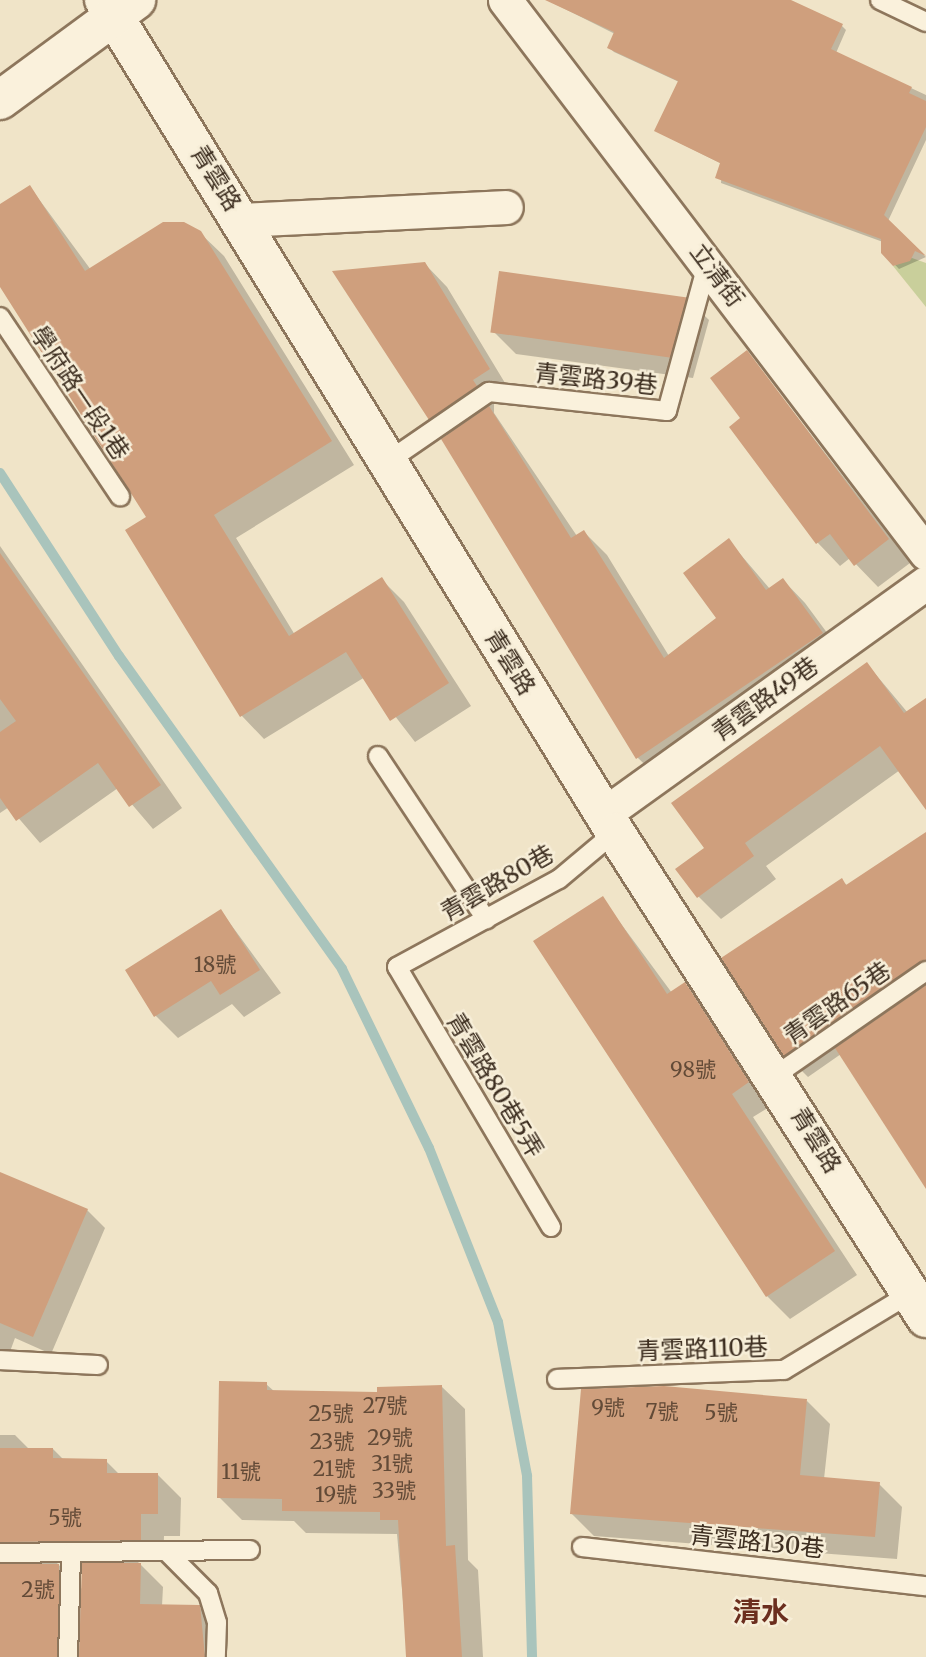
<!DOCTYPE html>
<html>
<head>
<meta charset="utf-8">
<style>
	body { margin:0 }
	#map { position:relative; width:926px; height:1657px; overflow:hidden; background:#f0e4c8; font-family:Merriweather,"Noto Sans TC",serif }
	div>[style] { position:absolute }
	.green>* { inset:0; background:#c9cf9b }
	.shadow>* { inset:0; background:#0003 }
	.stream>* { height:10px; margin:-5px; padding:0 5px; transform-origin:5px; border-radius:5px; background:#a9c4bc }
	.building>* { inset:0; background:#cf9f7d; transform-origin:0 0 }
	.roads { filter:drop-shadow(2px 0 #8d765c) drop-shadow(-2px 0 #8d765c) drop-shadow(0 2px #8d765c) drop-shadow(0 -2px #8d765c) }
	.lane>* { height:18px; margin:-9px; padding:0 9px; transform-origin:9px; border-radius:9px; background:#faf1dc }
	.street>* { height:33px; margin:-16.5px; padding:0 16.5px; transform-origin:16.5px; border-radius:16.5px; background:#faf1dc }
	.secondary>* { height:38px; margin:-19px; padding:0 19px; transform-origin:19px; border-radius:19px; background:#faf1dc }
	span { translate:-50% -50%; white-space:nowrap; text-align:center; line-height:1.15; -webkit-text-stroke:5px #f7eed8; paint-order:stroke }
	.number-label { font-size:21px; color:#624a37 }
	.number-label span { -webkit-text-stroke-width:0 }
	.street-label { font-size:24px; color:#3d2e20 }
	.quarter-label { font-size:28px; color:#6b2e1e; font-weight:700 }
</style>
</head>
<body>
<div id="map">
	<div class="green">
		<div style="clip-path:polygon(912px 258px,926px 263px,926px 307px,893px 266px)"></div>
	</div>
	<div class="shadow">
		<div style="clip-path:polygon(547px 0,787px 0,842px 26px,846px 30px,836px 53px,926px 95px,926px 140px,888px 221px,926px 257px,899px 269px,883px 252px,883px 242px,721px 183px,722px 164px,656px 131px,679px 82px,614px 52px,609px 47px,615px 34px)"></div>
		<div style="clip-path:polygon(30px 187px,91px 270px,200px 233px,224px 256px,354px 465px,236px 538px,295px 635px,381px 579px,404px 602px,471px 706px,415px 742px,365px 677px,264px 739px,242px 716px,128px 531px,149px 518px,0 283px,0 206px)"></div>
		<div style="clip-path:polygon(424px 263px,447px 287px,511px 393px,494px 403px,494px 413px,577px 536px,584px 532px,607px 555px,669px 656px,718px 618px,729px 541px,770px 589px,783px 580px,805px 603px,845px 657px,661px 780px,638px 758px,448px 436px,430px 418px)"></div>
		<div style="clip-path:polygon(686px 298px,709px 320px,693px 378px,516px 354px,493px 331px)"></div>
		<div style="clip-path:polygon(747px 352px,910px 563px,878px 587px,850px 558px,840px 566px,818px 543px,731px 427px,743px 419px)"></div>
		<div style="clip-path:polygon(0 546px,182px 808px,153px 829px,118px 788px,40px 843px,9px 807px,0 813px)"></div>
		<div style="clip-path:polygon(867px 664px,908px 713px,926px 708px,926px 807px,900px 770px,766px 866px,776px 879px,721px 919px,698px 896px,706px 849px)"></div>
		<div style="clip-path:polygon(926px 834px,926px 1185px,841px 1054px,808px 1077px,785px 1054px,841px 880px,848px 886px)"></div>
		<div style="clip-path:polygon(602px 898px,672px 993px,685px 984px,707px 1007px,771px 1106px,753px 1117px,857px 1275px,790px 1319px,767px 1296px)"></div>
		<div style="clip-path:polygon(221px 911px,281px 993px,244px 1017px,232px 1004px,178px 1038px,155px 1015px)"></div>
		<div style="clip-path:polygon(0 1174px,87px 1210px,105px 1228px,51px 1354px,15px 1338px,8px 1357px,0 1354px)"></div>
		<div style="clip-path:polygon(266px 1384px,275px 1392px,379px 1394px,442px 1387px,465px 1409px,468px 1560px,478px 1570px,483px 1657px,408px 1657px,397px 1534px,306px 1533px,294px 1521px,242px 1520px,219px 1497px)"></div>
		<div style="clip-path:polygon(807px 1401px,830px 1424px,824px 1479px,879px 1484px,902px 1507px,897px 1559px,594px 1536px,571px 1513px)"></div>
		<div style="clip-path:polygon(evenodd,0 1435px,15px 1435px,29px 1449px,53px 1449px,64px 1460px,106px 1461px,120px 1475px,158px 1475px,181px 1498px,180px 1536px,164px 1536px,163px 1562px,138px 1562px,163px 1587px,162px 1606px,199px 1607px,222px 1630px,227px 1657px,0 1657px,0 1435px,57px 1563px,84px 1563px,83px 1590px,57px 1563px)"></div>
	</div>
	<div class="stream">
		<div style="left:0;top:473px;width:218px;rotate:57deg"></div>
		<div style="left:119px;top:656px;width:384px;rotate:54.5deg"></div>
		<div style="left:342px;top:969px;width:199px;rotate:64.1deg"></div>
		<div style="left:429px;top:1148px;width:187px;rotate:68.4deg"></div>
		<div style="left:498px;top:1322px;width:157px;rotate:79.3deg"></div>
		<div style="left:527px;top:1476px;width:181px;rotate:88.4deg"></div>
	</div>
	<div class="building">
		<div style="clip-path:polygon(545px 0,791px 0,843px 24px,831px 49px,912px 87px,909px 93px,926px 101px,926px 127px,884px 215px,926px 256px,915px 251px,910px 261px,893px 266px,881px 253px,881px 239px,715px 178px,720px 163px,654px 131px,678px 81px,607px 48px,614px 32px)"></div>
		<div style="clip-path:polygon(30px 185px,85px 271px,163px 222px,184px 222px,201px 231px,332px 441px,214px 515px,289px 636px,382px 577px,449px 683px,390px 721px,346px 652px,240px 717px,125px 530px,146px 517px,0 287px,0 204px)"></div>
		<div style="clip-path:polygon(425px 262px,490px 369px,473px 380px,477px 386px,429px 420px,332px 271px)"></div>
		<div style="left:499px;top:271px;width:190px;height:62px;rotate:8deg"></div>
		<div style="clip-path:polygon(747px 350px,889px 539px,854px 566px,830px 534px,816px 544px,729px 427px,740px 418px,710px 378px)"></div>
		<div style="clip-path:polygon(489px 406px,571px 538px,584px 530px,664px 658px,716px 618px,683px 573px,729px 538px,766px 590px,783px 578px,823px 633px,636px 759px,441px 439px)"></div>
		<div style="clip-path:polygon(0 553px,161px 785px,129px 807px,98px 763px,16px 821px,0 798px,0 732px,16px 721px,0 699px)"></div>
		<div style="clip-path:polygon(867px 662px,904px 713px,926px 698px,926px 810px,880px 746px,745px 843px,754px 856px,697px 898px,675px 869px,704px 848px,671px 803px)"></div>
		<div style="clip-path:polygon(926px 832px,926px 960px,784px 1056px,721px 958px,842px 878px,846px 885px)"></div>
		<div style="clip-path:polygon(603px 896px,667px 994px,685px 982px,749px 1082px,732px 1094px,835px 1251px,766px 1297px,533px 941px)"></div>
		<div style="clip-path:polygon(221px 909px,260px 970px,220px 995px,211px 981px,154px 1017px,125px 970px)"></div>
		<div style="clip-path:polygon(926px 985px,926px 1189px,835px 1048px)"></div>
		<div style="clip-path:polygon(0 1172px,88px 1209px,33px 1337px,0 1323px)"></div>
		<div style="clip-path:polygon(219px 1381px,267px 1382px,267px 1390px,377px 1392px,377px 1387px,442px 1385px,446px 1546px,455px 1545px,462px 1657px,406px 1657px,398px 1520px,380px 1520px,380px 1512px,282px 1511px,282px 1499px,217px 1498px)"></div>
		<div style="clip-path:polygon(664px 1386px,807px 1399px,800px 1475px,880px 1482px,875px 1537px,570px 1514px,581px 1389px)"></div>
		<div style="clip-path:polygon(0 1448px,53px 1448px,53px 1458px,107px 1459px,107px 1473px,158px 1473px,158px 1514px,141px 1514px,141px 1540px,0 1542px)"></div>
		<div style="clip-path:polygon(82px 1563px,141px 1563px,140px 1604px,200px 1605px,205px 1657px,79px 1657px)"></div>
		<div style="left:0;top:1564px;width:59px;height:93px"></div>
	</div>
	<div class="roads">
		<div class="lane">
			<div style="left:880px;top:0;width:51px;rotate:25.6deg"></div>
			<div style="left:0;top:317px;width:216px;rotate:56.2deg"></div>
			<div style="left:387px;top:462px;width:124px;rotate:-34.5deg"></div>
			<div style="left:489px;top:392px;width:179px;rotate:6.1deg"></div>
			<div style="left:667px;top:411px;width:151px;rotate:-74.7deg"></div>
			<div style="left:378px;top:756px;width:196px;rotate:56.5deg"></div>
			<div style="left:776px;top:1075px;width:183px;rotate:-34.7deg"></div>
			<div style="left:551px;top:1227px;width:302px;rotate:-120.6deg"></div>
			<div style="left:397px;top:967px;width:184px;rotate:-28.5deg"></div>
			<div style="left:559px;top:879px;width:73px;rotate:-40deg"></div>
			<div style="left:0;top:1360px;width:98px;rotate:2.9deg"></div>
			<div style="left:557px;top:1379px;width:227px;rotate:-2.3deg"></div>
			<div style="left:784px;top:1370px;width:149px;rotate:-31.2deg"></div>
			<div style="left:582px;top:1547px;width:346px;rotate:6.5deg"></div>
			<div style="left:167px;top:1552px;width:58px;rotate:45deg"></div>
			<div style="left:208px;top:1593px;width:31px;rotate:73deg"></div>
			<div style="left:217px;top:1623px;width:34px;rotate:92deg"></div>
			<div style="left:0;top:1553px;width:250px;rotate:-0.7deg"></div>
			<div style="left:68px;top:1657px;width:104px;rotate:-88.3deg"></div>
		</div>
		<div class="street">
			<div style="left:505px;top:0;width:695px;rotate:52.72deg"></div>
			<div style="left:242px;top:220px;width:264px;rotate:-2.8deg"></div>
			<div style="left:604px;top:814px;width:396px;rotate:-35.7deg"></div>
		</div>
		<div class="secondary">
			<div style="left:104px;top:0;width:976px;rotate:58.44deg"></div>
			<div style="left:615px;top:832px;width:577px;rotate:57.38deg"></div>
			<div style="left:0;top:100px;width:169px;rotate:-36.3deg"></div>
		</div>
	</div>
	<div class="number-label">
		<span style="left:215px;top:965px">18號</span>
		<span style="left:693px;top:1070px">98號</span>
		<span style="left:385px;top:1406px">27號</span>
		<span style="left:608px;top:1408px">9號</span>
		<span style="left:662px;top:1412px">7號</span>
		<span style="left:721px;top:1413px">5號</span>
		<span style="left:331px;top:1414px">25號</span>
		<span style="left:390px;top:1438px">29號</span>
		<span style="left:332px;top:1442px">23號</span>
		<span style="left:392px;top:1464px">31號</span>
		<span style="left:334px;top:1469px">21號</span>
		<span style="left:241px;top:1472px">11號</span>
		<span style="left:394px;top:1491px">33號</span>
		<span style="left:336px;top:1495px">19號</span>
		<span style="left:65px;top:1518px">5號</span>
		<span style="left:38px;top:1590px">2號</span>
	</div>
	<div class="street-label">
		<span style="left:216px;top:178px;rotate:58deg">青雲路</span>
		<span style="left:717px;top:275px;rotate:53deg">立清街</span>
		<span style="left:596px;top:379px;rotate:6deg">青雲路39巷</span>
		<span style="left:80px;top:393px;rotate:56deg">學府路一段1巷</span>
		<span style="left:510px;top:662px;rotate:58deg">青雲路</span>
		<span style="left:765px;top:699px;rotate:-36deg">青雲路49巷</span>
		<span style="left:497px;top:883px;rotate:-30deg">青雲路80巷</span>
		<span style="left:837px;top:1003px;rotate:-35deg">青雲路65巷</span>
		<span style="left:495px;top:1085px;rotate:59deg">青雲路80巷5弄</span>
		<span style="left:816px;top:1140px;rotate:58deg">青雲路</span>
		<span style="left:702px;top:1349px;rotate:-2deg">青雲路110巷</span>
		<span style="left:757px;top:1542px;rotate:6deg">青雲路130巷</span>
	</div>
	<div class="quarter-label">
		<span style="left:761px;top:1612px">清水</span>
	</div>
</div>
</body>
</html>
